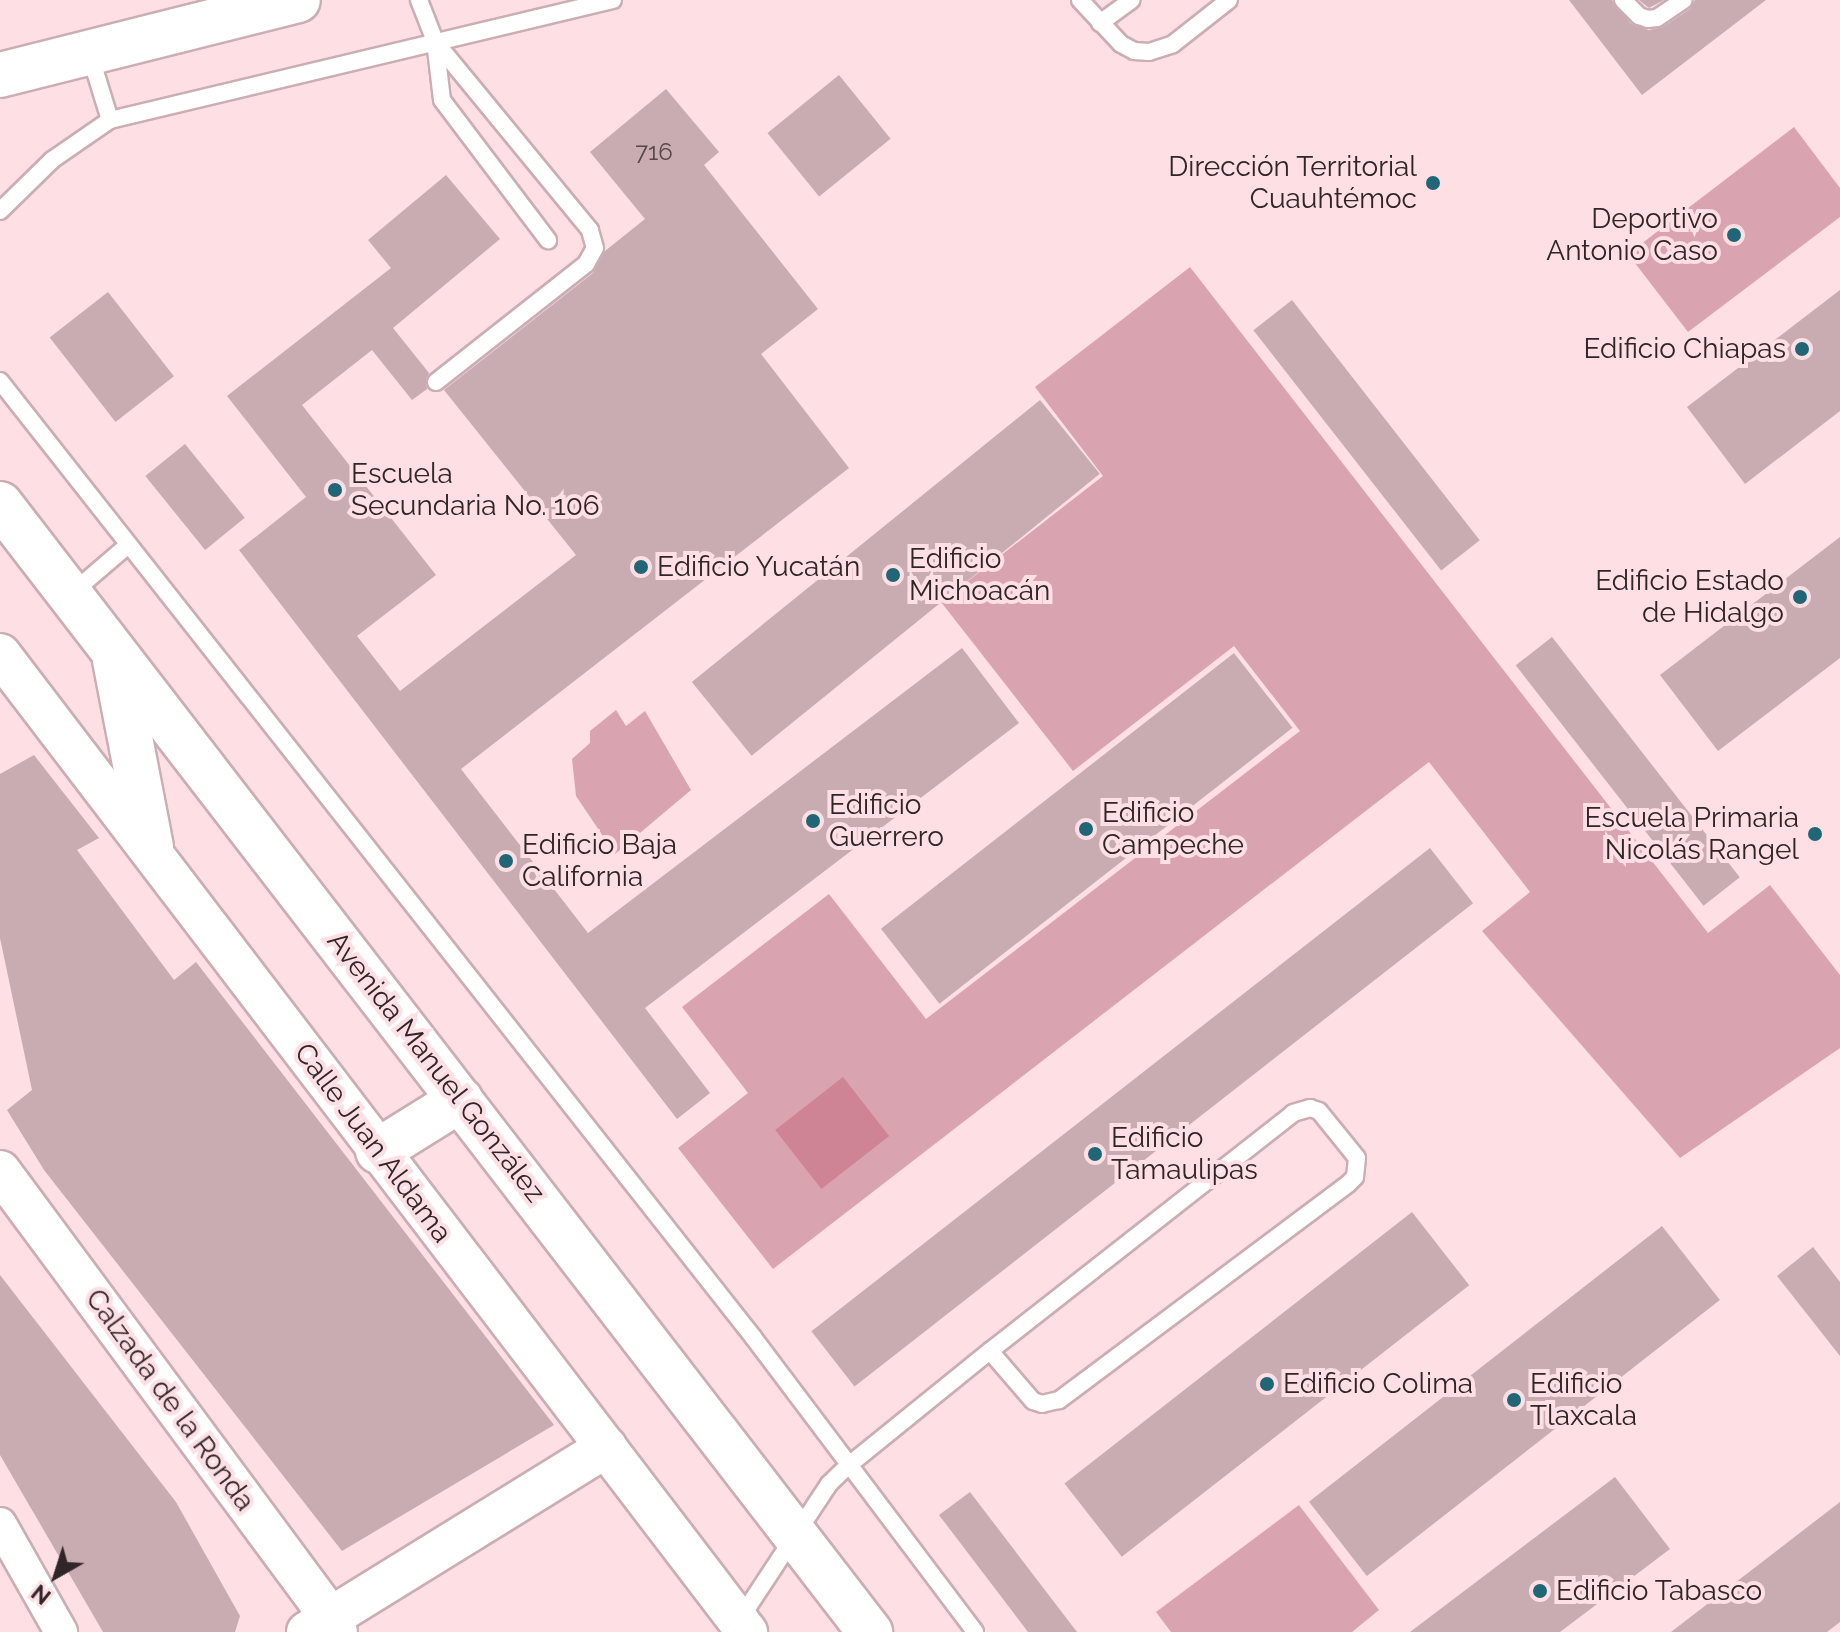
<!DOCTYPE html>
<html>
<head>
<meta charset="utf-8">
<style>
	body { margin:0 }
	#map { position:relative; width:1840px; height:1632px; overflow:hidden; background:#fddfe4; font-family:Raleway,sans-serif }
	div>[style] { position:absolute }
	.green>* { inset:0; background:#d9a4af }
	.water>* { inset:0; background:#ce8494; transform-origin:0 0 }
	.building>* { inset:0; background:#c8acb1; transform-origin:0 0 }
	.roads { filter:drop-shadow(2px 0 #cbaeb4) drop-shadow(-2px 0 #cbaeb4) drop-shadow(0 2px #cbaeb4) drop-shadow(0 -2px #cbaeb4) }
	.service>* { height:16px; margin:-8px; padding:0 8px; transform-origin:8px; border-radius:8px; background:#fff }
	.minor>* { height:32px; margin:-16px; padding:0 16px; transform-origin:16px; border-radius:16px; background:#fff }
	.tertiary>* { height:40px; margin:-20px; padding:0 20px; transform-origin:20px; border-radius:20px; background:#fff }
	.secondary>* { height:44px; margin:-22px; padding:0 22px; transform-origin:22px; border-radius:22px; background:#fff }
	.dots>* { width:22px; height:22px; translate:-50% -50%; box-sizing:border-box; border:4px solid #fddfe4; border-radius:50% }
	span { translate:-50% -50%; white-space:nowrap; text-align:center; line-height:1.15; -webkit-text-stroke:8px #fddfe4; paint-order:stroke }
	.number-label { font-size:24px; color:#56474a }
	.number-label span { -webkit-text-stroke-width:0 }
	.poi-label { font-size:28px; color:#302527 }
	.right { translate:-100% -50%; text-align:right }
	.left { translate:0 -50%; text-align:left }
	.street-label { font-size:28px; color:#302527 }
	.north { position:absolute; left:16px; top:1536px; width:80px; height:80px; -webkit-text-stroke:6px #fddfe4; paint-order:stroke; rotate:219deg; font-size:22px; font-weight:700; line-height:32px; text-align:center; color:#302527 }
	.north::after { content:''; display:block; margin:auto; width:28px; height:36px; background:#302527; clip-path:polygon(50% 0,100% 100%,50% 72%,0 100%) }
</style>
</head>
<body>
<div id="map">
	<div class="green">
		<div style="clip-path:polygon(1794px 127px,1840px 188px,1840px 217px,1688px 332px,1628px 254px)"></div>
		<div style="clip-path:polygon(1190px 267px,1708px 933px,1770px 885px,1840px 975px,1840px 1048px,1680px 1158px,1482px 931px,1530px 892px,1429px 762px,773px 1269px,678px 1148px,748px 1093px,682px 1007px,829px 894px,926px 1019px,1300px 731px,1234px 646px,1073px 771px,941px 602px,1103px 476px,1035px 387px)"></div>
		<div style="clip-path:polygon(616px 710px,626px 726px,645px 711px,691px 790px,615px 854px,576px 796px,572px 759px,590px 743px,590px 731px)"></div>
		<div style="clip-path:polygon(1299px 1505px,1379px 1610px,1352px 1632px,1171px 1632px,1156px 1612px)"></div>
	</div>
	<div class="water">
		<div style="left:843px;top:1077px;width:75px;height:86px;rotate:52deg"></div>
	</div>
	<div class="building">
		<div style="clip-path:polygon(1569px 0,1612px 0,1631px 24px,1649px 30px,1663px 27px,1690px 9px,1695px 0,1766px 0,1642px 95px)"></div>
		<div style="clip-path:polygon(1639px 0,1664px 0,1649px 8px)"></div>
		<div style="left:839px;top:75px;width:82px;height:92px;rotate:51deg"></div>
		<div style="clip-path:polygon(666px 89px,719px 152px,704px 165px,818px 309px,761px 354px,849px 468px,461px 769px,588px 933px,962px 648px,1019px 723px,645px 1008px,710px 1093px,677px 1119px,239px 550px,306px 497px,227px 396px,391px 268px,368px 240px,446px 175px,500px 239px,393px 328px,429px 373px,426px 379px,427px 389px,412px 400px,372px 350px,302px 405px,436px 575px,357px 636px,400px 691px,576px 555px,444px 390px,593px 273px,605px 251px,645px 219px,590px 152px)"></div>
		<div style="clip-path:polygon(1840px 290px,1840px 411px,1745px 484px,1687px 407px)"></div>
		<div style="left:108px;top:292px;width:107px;height:74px;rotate:52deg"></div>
		<div style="left:1292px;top:300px;width:305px;height:49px;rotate:52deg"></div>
		<div style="left:1040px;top:400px;width:95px;height:448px;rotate:51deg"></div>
		<div style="left:185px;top:444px;width:95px;height:51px;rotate:51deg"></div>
		<div style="clip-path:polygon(1840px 537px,1840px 658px,1718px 751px,1660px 675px)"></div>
		<div style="left:1552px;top:637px;width:305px;height:46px;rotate:52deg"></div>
		<div style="left:1234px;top:653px;width:95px;height:448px;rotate:52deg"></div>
		<div style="clip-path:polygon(34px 755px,99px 838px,77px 850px,174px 980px,196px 962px,554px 1425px,342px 1551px,44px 1170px,7px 1110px,32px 1090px,0 938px,0 774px)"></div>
		<div style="left:1430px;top:848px;width:70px;height:785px;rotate:52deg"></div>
		<div style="left:1412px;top:1212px;width:93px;height:441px;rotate:52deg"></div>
		<div style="left:1662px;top:1226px;width:94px;height:448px;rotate:52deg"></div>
		<div style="clip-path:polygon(1813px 1247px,1840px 1282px,1840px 1356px,1777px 1276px)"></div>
		<div style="clip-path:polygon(0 1275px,176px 1502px,240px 1616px,235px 1632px,103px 1632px,0 1455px)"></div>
		<div style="clip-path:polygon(1615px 1477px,1670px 1549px,1560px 1632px,1410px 1632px)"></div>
		<div style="clip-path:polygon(970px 1492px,1077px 1632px,1028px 1632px,939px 1515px)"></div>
		<div style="clip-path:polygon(1840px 1502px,1840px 1622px,1827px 1632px,1671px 1632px)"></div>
	</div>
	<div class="roads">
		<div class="service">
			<div style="left:419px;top:0;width:44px;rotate:68.7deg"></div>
			<div style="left:1080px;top:0;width:60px;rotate:47deg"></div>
			<div style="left:1121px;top:44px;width:15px;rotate:28deg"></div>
			<div style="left:1134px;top:51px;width:15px;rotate:4deg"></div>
			<div style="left:1149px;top:52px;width:25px;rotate:-18deg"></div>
			<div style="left:1173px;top:44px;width:71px;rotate:-38.2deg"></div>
			<div style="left:1623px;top:0;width:23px;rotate:45deg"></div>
			<div style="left:1639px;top:16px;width:9px;rotate:18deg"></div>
			<div style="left:1648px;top:19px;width:9px;rotate:-6deg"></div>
			<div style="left:1657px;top:18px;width:32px;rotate:-34deg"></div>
			<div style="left:1100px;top:23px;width:39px;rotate:-36deg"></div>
			<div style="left:90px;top:55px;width:68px;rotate:72.9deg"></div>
			<div style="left:0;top:211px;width:73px;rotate:-44.4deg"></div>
			<div style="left:52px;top:160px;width:70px;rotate:-34.6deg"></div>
			<div style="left:110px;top:120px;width:517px;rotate:-13.42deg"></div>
			<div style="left:0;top:381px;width:1217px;rotate:51.77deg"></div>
			<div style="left:753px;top:1337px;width:369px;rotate:53deg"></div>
			<div style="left:436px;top:382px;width:191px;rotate:-38.2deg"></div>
			<div style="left:586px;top:264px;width:18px;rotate:-61deg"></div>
			<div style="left:595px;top:248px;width:19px;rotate:-106deg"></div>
			<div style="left:590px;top:230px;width:244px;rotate:-129.4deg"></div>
			<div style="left:435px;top:41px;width:59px;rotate:83.2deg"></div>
			<div style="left:442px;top:100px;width:176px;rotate:52.9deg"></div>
			<div style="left:72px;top:593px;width:74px;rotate:-40.6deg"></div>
			<div style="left:740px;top:1619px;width:162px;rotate:-56.6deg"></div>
			<div style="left:829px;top:1484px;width:28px;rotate:-44deg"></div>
			<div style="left:849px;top:1465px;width:181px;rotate:-39deg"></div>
			<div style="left:990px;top:1351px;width:385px;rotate:-38.1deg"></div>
			<div style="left:1293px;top:1113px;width:18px;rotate:-16deg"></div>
			<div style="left:1310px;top:1108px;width:9px;rotate:18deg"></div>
			<div style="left:1319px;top:1111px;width:60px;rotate:51deg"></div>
			<div style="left:1357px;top:1158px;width:19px;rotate:96deg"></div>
			<div style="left:1355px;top:1177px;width:10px;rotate:135deg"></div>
			<div style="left:1348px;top:1184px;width:361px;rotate:143.2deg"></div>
			<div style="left:1059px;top:1400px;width:17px;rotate:167deg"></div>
			<div style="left:1042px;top:1404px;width:9px;rotate:-162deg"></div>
			<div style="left:1033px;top:1401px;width:66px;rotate:-130.7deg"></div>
		</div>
		<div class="minor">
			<div style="left:0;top:1524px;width:124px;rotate:60.5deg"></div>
		</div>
		<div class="tertiary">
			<div style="left:0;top:654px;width:1231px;rotate:52.63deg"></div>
			<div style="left:0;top:1171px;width:556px;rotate:53.48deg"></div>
			<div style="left:331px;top:1618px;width:15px;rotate:67deg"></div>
			<div style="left:307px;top:1632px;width:352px;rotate:-31.7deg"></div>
		</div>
		<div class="secondary">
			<div style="left:0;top:75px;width:307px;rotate:-14.1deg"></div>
			<div style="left:0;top:504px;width:1425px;rotate:52.36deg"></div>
			<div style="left:115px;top:660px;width:190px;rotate:79.1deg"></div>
			<div style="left:378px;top:1151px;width:97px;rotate:-31.9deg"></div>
		</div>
	</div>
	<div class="dots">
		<div style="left:1433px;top:183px;background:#206676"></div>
		<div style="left:1734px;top:235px;background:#206676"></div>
		<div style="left:1802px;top:349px;background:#206676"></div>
		<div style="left:335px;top:490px;background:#206676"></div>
		<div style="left:641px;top:567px;background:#206676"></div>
		<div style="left:893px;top:575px;background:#206676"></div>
		<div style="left:1800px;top:597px;background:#206676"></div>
		<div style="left:813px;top:821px;background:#206676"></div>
		<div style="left:1086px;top:829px;background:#206676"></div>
		<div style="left:1815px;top:834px;background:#206676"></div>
		<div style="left:506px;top:861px;background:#206676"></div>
		<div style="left:1095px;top:1154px;background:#206676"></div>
		<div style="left:1267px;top:1384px;background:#206676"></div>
		<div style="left:1514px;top:1400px;background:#206676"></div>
		<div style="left:1540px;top:1591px;background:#206676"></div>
	</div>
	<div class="number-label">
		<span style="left:654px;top:152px">716</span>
	</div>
	<div class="poi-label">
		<span class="right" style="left:1417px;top:183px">Dirección Territorial<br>Cuauhtémoc</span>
		<span class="right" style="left:1718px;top:235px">Deportivo<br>Antonio Caso</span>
		<span class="right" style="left:1786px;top:349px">Edificio Chiapas</span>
		<span class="left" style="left:351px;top:490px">Escuela<br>Secundaria No. 106</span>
		<span class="left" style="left:909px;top:575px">Edificio<br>Michoacán</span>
		<span class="left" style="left:657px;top:567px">Edificio Yucatán</span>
		<span class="right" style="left:1784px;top:597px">Edificio Estado<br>de Hidalgo</span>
		<span class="left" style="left:829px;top:821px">Edificio<br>Guerrero</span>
		<span class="left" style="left:1102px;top:829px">Edificio<br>Campeche</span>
		<span class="right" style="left:1799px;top:834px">Escuela Primaria<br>Nicolás Rangel</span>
		<span class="left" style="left:522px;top:861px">Edificio Baja<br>California</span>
		<span class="left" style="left:1111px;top:1154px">Edificio<br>Tamaulipas</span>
		<span class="left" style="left:1283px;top:1384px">Edificio Colima</span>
		<span class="left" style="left:1530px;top:1400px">Edificio<br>Tlaxcala</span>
		<span class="left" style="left:1556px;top:1591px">Edificio Tabasco</span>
	</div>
	<div class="street-label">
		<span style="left:436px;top:1067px;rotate:52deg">Avenida Manuel González</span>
		<span style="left:373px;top:1143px;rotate:53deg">Calle Juan Aldama</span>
		<span style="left:170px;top:1400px;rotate:54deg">Calzada de la Ronda</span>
	</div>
	<div class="north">N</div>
</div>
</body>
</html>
